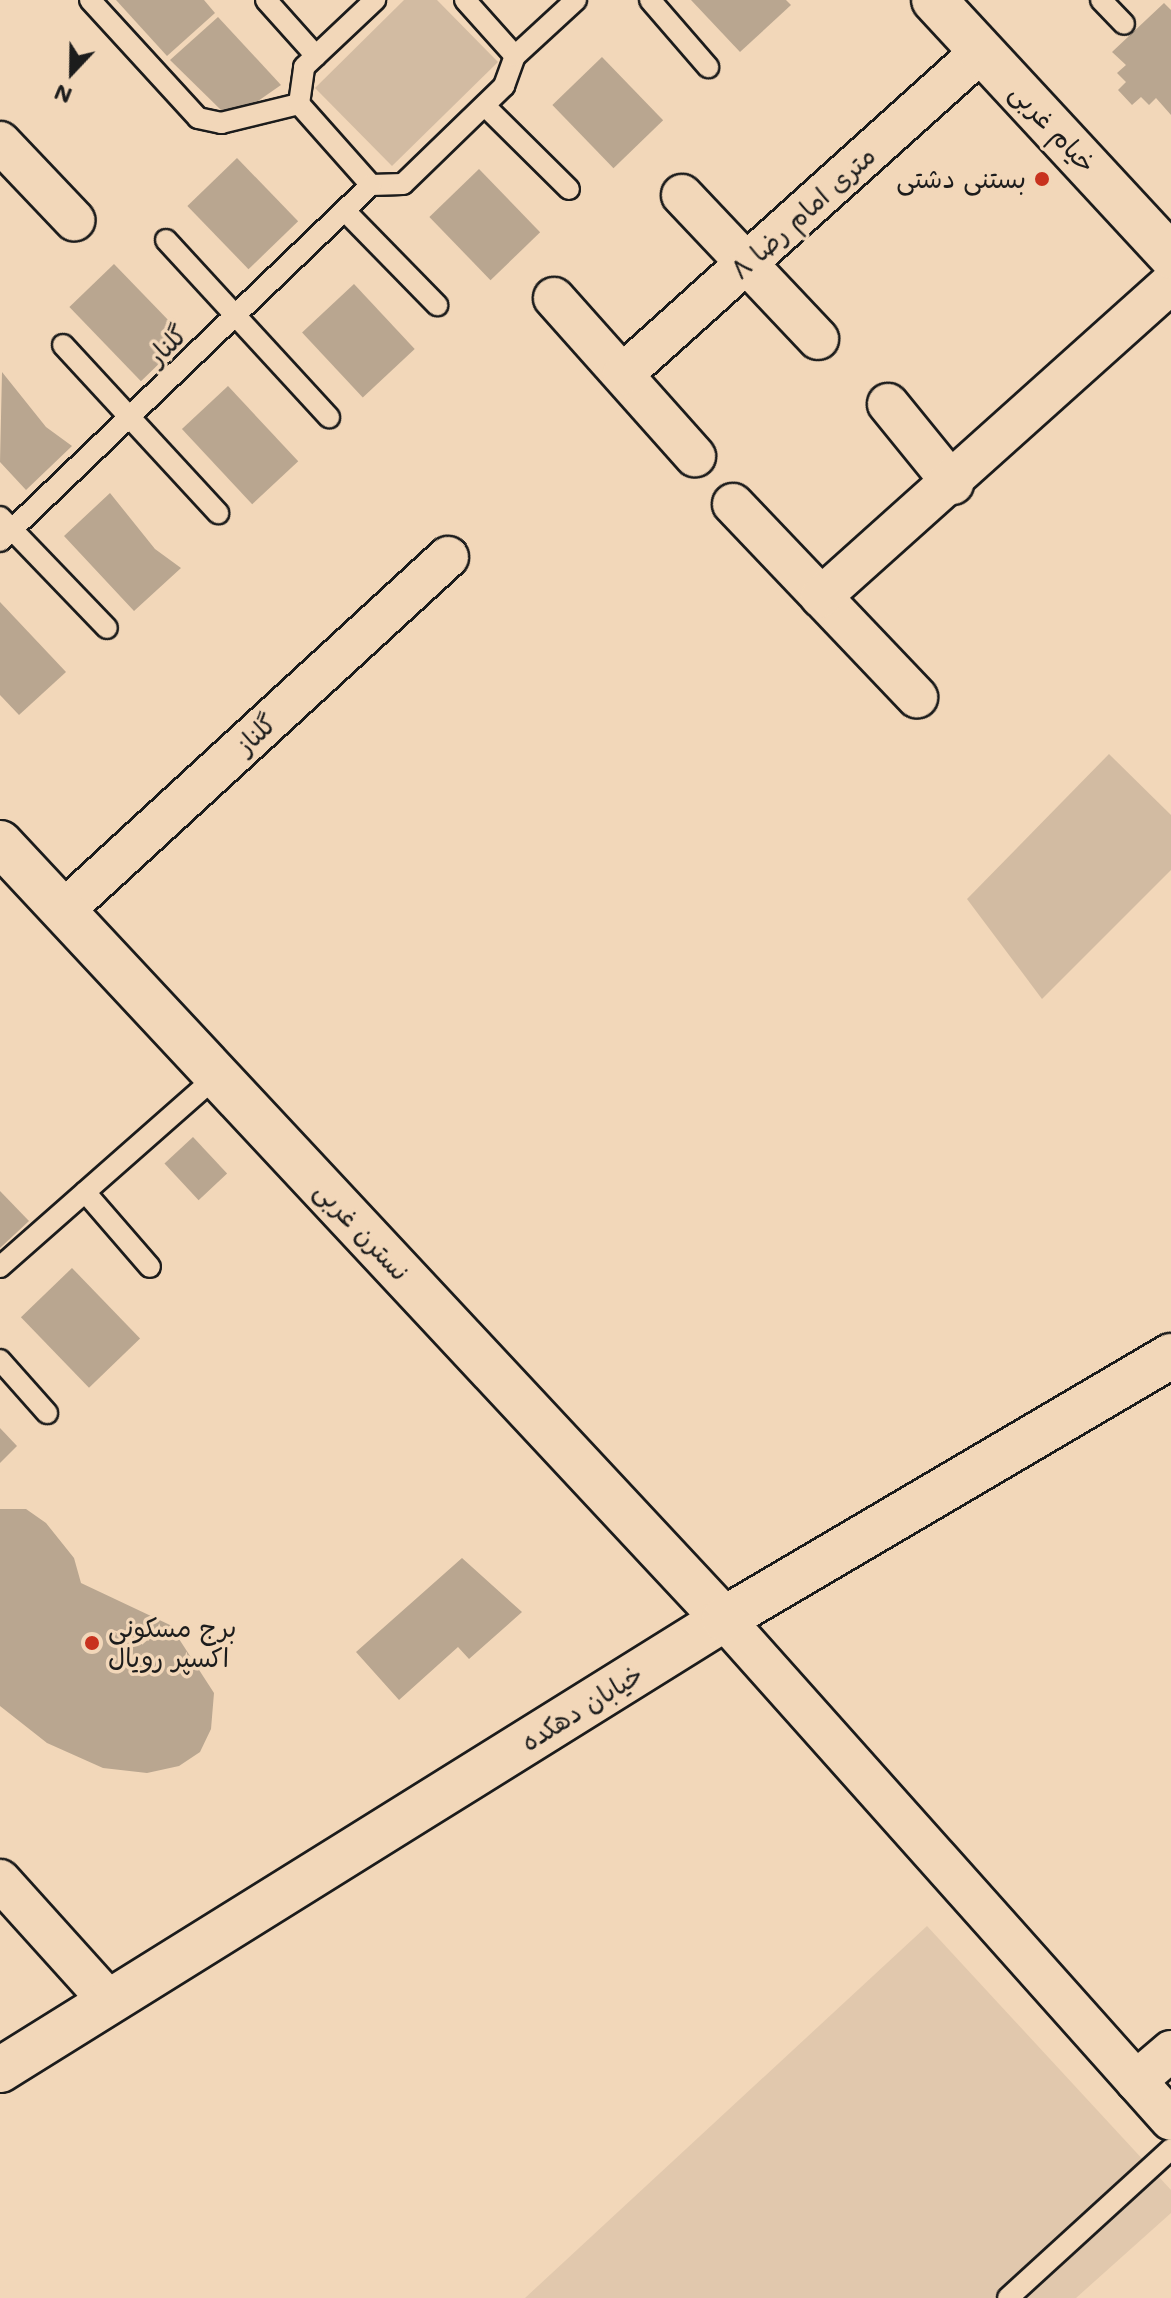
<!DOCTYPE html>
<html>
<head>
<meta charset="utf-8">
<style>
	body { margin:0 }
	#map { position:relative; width:1171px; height:2298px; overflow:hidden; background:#f2d7b9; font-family:Mali,"Playpen Sans Arabic",sans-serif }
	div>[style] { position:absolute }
	.built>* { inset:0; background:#e1c8ad }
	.green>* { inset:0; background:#d2bba2 }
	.building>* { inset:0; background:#b9a690; transform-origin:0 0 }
	.roads { filter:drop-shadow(2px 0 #1c1c1c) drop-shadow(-2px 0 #1c1c1c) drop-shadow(0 2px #1c1c1c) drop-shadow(0 -2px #1c1c1c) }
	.service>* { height:20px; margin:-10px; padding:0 10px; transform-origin:10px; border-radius:10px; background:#f2d7b9 }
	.minor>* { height:40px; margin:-20px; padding:0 20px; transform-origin:20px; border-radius:20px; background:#f2d7b9 }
	.tertiary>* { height:44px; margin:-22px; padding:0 22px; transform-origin:22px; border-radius:22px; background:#f2d7b9 }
	.dots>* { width:22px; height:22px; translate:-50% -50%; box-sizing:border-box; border:4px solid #f2d7b9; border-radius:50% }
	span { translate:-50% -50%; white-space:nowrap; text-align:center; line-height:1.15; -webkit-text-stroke:7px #f2d7b9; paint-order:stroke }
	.street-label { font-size:26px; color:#1c1c1c }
	.poi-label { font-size:26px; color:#1c1c1c }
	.right { translate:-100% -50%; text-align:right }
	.left { translate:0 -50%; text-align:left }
	.north { position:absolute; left:32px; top:32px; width:80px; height:80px; -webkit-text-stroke:6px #f2d7b9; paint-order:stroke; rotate:202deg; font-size:22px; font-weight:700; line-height:32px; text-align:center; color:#1c1c1c }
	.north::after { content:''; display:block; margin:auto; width:28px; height:36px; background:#1c1c1c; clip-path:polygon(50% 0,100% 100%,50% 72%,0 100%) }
</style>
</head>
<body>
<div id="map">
	<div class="built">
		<div style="clip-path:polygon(927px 1926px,1171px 2190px,1171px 2213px,1076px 2298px,525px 2298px)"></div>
	</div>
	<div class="green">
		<div style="clip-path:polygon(404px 0,437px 0,498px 62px,392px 166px,315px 88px)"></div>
		<div style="clip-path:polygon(1109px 754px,1171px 815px,1171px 870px,1042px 999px,967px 899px)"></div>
	</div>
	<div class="building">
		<div style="clip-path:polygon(116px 0,204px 0,215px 13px,167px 56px)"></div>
		<div style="clip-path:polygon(691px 0,786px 0,791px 5px,740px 52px)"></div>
		<div style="clip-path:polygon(1164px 3px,1171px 10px,1171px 115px,1156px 98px,1149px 105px,1141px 97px,1132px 105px,1118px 90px,1126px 82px,1117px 73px,1126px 65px,1112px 52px)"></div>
		<div style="clip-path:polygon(218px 17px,281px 85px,258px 101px,222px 111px,170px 60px)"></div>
		<div style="left:602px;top:57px;width:88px;height:69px;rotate:46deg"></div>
		<div style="left:237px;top:158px;width:88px;height:69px;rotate:46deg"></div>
		<div style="left:479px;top:169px;width:88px;height:69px;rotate:46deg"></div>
		<div style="left:114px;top:264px;width:103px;height:62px;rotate:46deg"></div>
		<div style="left:354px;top:284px;width:89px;height:71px;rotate:47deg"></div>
		<div style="clip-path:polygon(2px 372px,46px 427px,72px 446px,26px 490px,0 462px)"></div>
		<div style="left:228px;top:386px;width:103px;height:63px;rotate:47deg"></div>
		<div style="clip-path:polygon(110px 493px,155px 549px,181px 568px,134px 611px,64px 536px)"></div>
		<div style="clip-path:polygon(0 602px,66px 672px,19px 715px,0 695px)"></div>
		<div style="left:193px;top:1137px;width:50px;height:39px;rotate:47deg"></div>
		<div style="clip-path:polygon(0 1191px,29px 1221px,0 1248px)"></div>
		<div style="left:72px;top:1268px;width:98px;height:71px;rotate:46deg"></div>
		<div style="clip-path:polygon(0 1428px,17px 1446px,0 1463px)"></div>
		<div style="clip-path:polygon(0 1509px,26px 1509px,46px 1523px,74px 1558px,81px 1583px,170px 1625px,214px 1693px,211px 1729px,200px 1752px,179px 1766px,147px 1773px,103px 1768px,47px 1743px,0 1706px)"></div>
		<div style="clip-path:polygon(462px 1558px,522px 1612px,469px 1659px,458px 1647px,399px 1700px,356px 1652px)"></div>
	</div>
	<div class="roads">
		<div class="service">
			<div style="left:90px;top:0;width:160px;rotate:47.5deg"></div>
			<div style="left:198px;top:118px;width:24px;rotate:12deg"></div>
			<div style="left:221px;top:123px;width:80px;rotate:-13.7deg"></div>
			<div style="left:266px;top:0;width:75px;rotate:48.2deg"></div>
			<div style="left:465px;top:0;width:75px;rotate:48.2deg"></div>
			<div style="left:650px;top:0;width:89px;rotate:49.1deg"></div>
			<div style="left:1101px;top:0;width:33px;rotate:46deg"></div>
			<div style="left:485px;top:106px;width:118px;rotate:44.7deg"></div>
			<div style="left:371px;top:185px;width:32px;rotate:-2deg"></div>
			<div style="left:403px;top:184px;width:141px;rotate:-44.1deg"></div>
			<div style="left:504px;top:86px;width:32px;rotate:-70deg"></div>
			<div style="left:515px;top:56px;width:83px;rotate:-42.6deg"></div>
			<div style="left:371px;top:185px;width:108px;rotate:-131.6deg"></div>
			<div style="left:299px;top:104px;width:37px;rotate:-82deg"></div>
			<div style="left:304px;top:67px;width:98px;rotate:-43.3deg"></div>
			<div style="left:345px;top:211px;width:132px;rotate:45.6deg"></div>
			<div style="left:166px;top:240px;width:241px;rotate:47.4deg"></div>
			<div style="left:63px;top:345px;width:229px;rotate:47.3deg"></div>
			<div style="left:0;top:517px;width:154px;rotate:46.1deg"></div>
			<div style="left:0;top:541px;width:514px;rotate:-43.82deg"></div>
			<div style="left:85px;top:1192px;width:99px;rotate:49.1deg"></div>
			<div style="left:0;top:1267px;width:289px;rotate:-41.4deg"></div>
			<div style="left:0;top:1360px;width:71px;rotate:48.4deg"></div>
			<div style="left:1008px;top:2298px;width:221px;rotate:-42.4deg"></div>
		</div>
		<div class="minor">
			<div style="left:0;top:142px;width:108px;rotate:46.5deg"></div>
			<div style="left:682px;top:195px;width:198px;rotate:46.6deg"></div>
			<div style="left:554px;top:298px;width:212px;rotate:48.3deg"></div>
			<div style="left:623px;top:374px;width:483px;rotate:-42deg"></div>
			<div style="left:888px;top:404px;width:103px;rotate:50.9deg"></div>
			<div style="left:733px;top:504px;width:267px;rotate:46.4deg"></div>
			<div style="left:821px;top:597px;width:470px;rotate:-41.9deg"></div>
			<div style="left:63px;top:911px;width:523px;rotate:-42.6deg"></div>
			<div style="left:724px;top:1619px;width:671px;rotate:48.26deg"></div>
			<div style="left:0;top:1880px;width:164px;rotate:48deg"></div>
			<div style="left:1136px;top:2081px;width:46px;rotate:-40.6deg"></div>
		</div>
		<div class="tertiary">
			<div style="left:934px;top:0;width:349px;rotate:47.2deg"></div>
			<div style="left:0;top:843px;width:1061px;rotate:46.99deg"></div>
			<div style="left:0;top:2070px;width:853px;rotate:-31.92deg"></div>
			<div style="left:724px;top:1619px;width:519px;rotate:-30.47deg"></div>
		</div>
	</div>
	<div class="dots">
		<div style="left:1042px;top:179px;background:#c8321e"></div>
		<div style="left:92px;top:1643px;background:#c8321e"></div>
	</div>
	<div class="street-label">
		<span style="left:1053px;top:128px;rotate:47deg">خیام غربی</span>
		<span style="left:803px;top:213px;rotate:-42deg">۸ متری امام رضا</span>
		<span style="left:167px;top:345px;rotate:-44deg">گلنار</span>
		<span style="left:256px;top:734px;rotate:-43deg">گلناز</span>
		<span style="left:362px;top:1231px;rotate:47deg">نسترن غربی</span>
		<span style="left:582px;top:1708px;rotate:-32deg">خیابان دهکده</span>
	</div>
	<div class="poi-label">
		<span class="right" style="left:1026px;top:179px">بستنی دشتی</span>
		<span class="left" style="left:108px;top:1643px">برج مسکونی<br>اکسپر رویال</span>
	</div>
	<div class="north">N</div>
</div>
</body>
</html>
